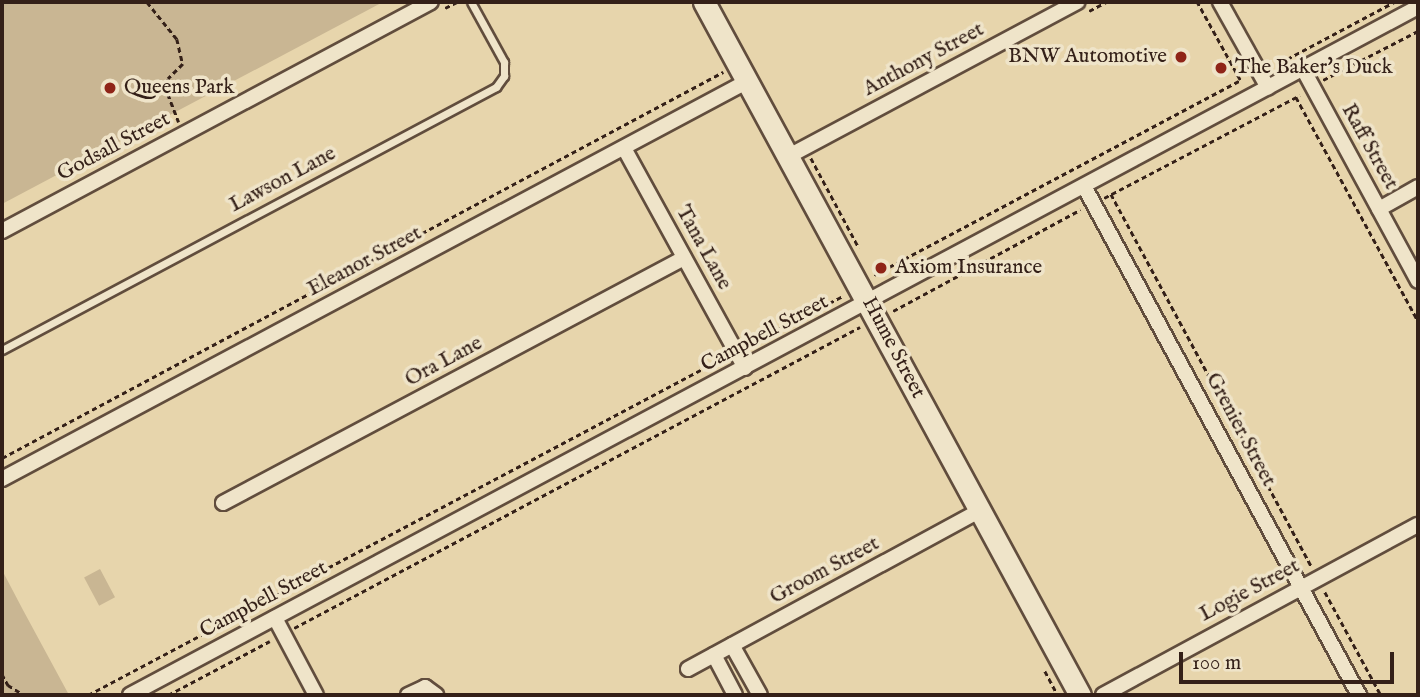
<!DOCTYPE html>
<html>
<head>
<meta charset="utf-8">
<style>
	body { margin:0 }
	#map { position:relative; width:1420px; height:697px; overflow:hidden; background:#e7d5ac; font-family:"IM FELL English",serif }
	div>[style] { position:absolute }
	.green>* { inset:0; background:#c9b693; transform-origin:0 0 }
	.path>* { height:2.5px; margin-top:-1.25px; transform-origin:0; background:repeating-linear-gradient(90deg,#342018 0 5px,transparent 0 8.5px) }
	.roads { filter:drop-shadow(2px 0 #614d3d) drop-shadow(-2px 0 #614d3d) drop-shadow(0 2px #614d3d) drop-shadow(0 -2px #614d3d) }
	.lane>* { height:7px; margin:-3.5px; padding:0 3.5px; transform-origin:3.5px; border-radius:3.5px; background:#efe4c9 }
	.street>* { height:14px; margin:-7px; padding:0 7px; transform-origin:7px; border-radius:7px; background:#efe4c9 }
	.secondary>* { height:21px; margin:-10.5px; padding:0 10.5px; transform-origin:10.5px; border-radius:10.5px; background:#efe4c9 }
	.dots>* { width:19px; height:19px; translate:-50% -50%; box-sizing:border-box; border:4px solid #efe4c9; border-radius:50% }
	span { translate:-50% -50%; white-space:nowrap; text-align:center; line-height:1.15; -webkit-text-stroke:7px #efe4c9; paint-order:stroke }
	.poi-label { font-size:21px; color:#342018 }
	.right { translate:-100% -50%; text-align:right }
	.left { translate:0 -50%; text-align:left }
	.street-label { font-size:21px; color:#342018 }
	.frame { position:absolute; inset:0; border:4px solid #342018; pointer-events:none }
	.scale { position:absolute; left:1179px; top:652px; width:215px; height:32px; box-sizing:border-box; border:4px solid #342018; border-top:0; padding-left:9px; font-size:21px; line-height:24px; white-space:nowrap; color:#342018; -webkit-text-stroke:5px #efe4c9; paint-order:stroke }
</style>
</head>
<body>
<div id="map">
	<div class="green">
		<div style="clip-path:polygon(2px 2px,383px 2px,2px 204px)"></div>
		<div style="left:100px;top:569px;width:32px;height:18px;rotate:62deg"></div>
		<div style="clip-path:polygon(2px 570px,23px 610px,69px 695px,2px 695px)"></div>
	</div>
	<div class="path">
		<div style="left:147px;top:2px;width:48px;rotate:51deg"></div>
		<div style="left:177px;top:39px;width:26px;rotate:77deg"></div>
		<div style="left:183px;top:64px;width:21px;rotate:135deg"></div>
		<div style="left:168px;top:79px;width:15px;rotate:90deg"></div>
		<div style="left:168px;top:94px;width:30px;rotate:69deg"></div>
		<div style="left:445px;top:8px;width:13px;rotate:-27deg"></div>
		<div style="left:1089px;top:11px;width:19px;rotate:-28deg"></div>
		<div style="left:1279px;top:59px;width:8px"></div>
		<div style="left:1287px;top:59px;width:121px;rotate:-28deg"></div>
		<div style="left:1323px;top:80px;width:107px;rotate:-27.3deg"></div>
		<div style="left:1296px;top:97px;width:255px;rotate:61.4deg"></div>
		<div style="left:811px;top:158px;width:102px;rotate:61.9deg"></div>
		<div style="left:1111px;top:194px;width:424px;rotate:61.7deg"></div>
		<div style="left:1104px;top:198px;width:221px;rotate:-27.7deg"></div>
		<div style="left:874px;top:275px;width:415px;rotate:-28deg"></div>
		<div style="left:1240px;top:80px;width:89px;rotate:-118.9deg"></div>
		<div style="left:893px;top:311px;width:213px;rotate:-28.4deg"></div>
		<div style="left:746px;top:346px;width:109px;rotate:-27.3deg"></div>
		<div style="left:2px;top:458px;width:818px;rotate:-28.16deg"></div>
		<div style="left:1325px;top:592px;width:117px;rotate:61.5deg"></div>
		<div style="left:294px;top:628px;width:641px;rotate:-28deg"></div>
		<div style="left:1045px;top:671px;width:27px;rotate:62deg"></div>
		<div style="left:2px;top:674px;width:13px;rotate:61deg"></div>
		<div style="left:8px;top:685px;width:19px;rotate:32deg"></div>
		<div style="left:88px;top:695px;width:721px;rotate:-27.95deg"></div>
		<div style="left:168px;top:695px;width:115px;rotate:-27.9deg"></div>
	</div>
	<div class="roads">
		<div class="lane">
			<div style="left:2px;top:350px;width:560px;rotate:-28.03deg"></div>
			<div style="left:496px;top:87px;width:14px;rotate:-54deg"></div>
			<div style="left:504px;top:76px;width:14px;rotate:-90deg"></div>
			<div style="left:504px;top:62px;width:68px;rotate:-118.8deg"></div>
		</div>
		<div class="street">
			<div style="left:1220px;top:2px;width:98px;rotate:60.8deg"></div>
			<div style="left:1303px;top:69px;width:241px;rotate:61.5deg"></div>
			<div style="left:624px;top:148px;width:251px;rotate:61.2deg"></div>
			<div style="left:789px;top:156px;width:327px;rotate:-28.1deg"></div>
			<div style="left:1084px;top:186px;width:579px;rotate:61.62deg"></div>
			<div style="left:1379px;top:209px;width:45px;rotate:-29.4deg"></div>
			<div style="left:2px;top:231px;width:486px;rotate:-28.1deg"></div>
			<div style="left:2px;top:479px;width:846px;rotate:-28.08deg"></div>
			<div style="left:223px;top:503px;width:522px;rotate:-27.99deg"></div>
			<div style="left:275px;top:618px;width:87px;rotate:62deg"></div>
			<div style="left:732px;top:645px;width:57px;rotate:60.8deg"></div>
			<div style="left:714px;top:655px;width:45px;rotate:62.3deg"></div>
			<div style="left:688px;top:669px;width:333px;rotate:-28.5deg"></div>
			<div style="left:130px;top:695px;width:1460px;rotate:-28.11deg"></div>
			<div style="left:408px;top:695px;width:19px;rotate:-25deg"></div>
			<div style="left:425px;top:687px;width:14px;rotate:36deg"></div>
			<div style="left:1103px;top:695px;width:358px;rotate:-28.4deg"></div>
		</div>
		<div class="secondary">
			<div style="left:704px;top:2px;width:788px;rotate:61.52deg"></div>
		</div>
	</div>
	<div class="dots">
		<div style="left:1181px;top:57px;background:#8f2418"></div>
		<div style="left:1221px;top:68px;background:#8f2418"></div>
		<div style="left:110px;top:88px;background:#8f2418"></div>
		<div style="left:881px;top:268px;background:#8f2418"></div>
	</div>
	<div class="poi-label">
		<span class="right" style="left:1167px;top:57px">BNW Automotive</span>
		<span class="left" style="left:1235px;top:68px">The Baker's Duck</span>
		<span class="left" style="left:124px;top:88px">Queens Park</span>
		<span class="left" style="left:895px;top:268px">Axiom Insurance</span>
	</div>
	<div class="street-label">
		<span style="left:924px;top:60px;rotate:-28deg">Anthony Street</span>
		<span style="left:114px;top:147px;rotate:-28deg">Godsall Street</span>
		<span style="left:1369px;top:147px;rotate:61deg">Raff Street</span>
		<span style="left:283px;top:180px;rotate:-28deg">Lawson Lane</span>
		<span style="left:703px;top:248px;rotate:61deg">Tana Lane</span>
		<span style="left:365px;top:262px;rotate:-28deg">Eleanor Street</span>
		<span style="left:765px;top:334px;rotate:-28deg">Campbell Street</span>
		<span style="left:893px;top:348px;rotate:62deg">Hume Street</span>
		<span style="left:444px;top:362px;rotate:-28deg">Ora Lane</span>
		<span style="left:1240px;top:430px;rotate:62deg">Grenier Street</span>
		<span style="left:825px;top:571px;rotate:-28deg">Groom Street</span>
		<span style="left:1250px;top:591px;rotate:-28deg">Logie Street</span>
		<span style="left:264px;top:600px;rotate:-28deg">Campbell Street</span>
	</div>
	<div class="frame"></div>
	<div class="scale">100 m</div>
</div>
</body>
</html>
